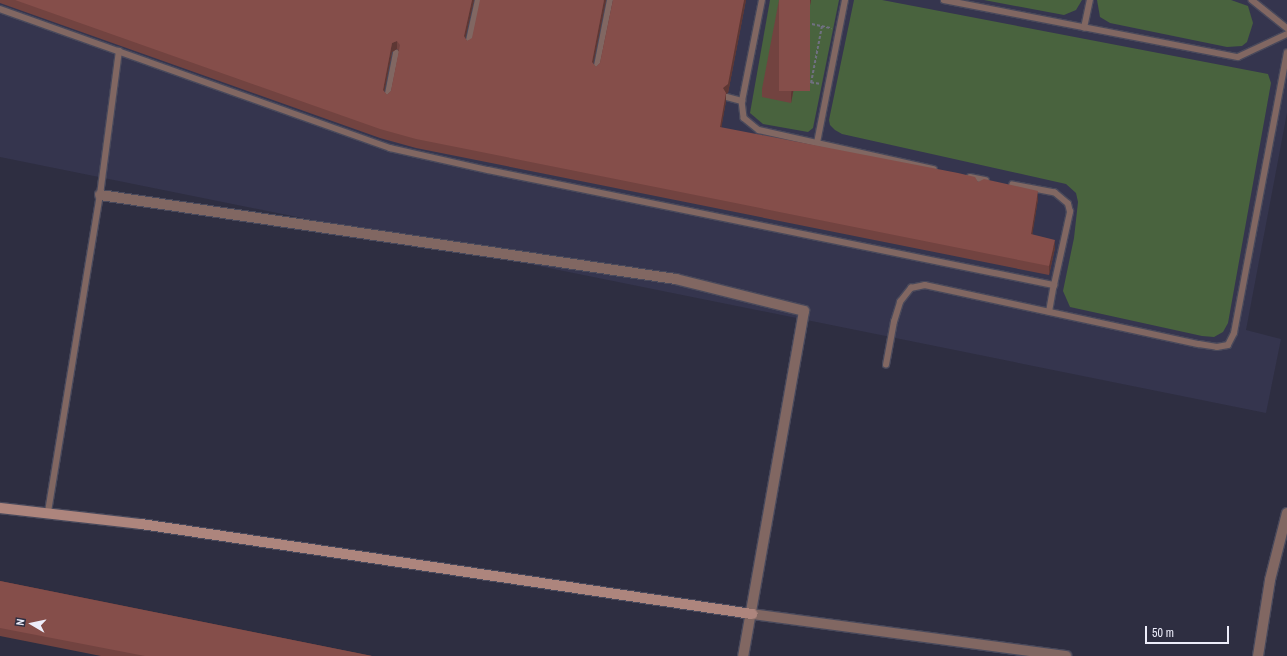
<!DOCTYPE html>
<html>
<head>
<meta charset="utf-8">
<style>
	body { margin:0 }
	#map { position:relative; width:1287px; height:656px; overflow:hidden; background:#2e2e41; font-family:"Archivo Narrow",sans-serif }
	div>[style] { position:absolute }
	.built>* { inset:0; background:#35354e }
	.green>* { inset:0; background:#49633e }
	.path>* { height:2px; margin-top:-1px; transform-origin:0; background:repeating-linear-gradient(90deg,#707081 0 3px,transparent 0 5px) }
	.roads { filter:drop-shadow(1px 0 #49495b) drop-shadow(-1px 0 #49495b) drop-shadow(0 1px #49495b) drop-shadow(0 -1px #49495b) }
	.lane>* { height:5.5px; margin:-2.75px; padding:0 2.75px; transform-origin:2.75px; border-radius:2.75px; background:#816762 }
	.street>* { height:10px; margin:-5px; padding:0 5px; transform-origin:5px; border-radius:5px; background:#816762 }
	.secondary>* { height:10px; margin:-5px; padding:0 5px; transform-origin:5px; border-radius:5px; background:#ad857d }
	.wall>* { inset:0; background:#724340 }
	.shaded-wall>* { inset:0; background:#5d3734 }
	.building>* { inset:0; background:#854e4a; transform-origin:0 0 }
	span { translate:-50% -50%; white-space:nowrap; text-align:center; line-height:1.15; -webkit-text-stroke:4px #2e2e41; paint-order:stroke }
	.north { position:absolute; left:12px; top:604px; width:40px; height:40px; -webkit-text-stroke:3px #2e2e41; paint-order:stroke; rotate:279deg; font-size:11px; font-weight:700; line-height:16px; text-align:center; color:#ededfa }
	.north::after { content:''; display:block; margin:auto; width:14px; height:18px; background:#ededfa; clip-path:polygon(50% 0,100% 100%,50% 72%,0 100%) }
	.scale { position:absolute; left:1145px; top:626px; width:84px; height:18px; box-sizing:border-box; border:2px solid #ededfa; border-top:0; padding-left:5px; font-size:12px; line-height:14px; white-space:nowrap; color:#ededfa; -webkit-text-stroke:3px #2e2e41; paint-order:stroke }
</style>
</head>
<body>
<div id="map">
	<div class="built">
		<div style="clip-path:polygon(0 0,1287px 0,1287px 113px,1246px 330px,1281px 339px,1266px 413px,0 157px)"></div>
	</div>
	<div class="green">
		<div style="clip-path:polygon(770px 0,839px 0,813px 128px,808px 132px,763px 124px,750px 113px)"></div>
		<div style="clip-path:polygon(854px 0,882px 0,1268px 74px,1271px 83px,1228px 323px,1223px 332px,1214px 337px,1202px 336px,1070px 307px,1063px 291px,1074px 238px,1078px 202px,1076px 193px,1066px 184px,842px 134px,835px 130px,830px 125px,829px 120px)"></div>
		<div style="clip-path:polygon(984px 0,1082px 0,1076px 10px,1064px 15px)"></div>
		<div style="clip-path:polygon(1097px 0,1231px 0,1248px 6px,1253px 23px,1247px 42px,1242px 46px,1227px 47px,1110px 23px,1100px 17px)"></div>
	</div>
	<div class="path">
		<div style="left:807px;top:23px;width:25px;rotate:12deg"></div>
		<div style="left:796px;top:80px;width:24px;rotate:9deg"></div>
		<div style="left:811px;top:83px;width:58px;rotate:-79.1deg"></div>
	</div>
	<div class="roads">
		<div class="lane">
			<div style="left:944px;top:0;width:299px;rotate:11deg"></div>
			<div style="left:1238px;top:57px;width:54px;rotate:-25.1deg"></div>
			<div style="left:1252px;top:0;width:45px;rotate:38.7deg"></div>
			<div style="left:0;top:9px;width:414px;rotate:19.6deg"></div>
			<div style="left:390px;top:148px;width:100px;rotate:12.7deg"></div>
			<div style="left:488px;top:170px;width:578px;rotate:11.49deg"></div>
			<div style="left:1054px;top:285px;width:75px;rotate:-77.6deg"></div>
			<div style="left:1070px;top:212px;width:8px;rotate:-104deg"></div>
			<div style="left:1068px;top:204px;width:17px;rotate:-140deg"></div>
			<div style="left:1055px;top:193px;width:43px;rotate:-169.2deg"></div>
			<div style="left:1084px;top:28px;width:29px;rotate:-78deg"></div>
			<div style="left:468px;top:45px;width:46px;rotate:-77.5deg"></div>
			<div style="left:596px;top:71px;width:72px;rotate:-78.8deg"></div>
			<div style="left:727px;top:97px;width:16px;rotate:15deg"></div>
			<div style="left:742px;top:101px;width:103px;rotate:-78.8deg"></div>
			<div style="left:387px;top:99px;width:47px;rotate:-78.9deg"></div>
			<div style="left:742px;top:101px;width:17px;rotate:83deg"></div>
			<div style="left:744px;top:118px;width:19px;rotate:39deg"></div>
			<div style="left:759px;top:130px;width:179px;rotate:12.6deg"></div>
			<div style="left:817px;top:143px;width:146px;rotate:-78.9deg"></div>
			<div style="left:970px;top:177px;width:16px;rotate:11deg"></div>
			<div style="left:1049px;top:312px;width:27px;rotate:-80deg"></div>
			<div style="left:886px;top:365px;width:44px;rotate:-79.5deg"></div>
			<div style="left:894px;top:322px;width:21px;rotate:-73deg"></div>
			<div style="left:900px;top:302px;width:18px;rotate:-52deg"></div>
			<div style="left:911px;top:288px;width:14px;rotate:-12deg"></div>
			<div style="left:925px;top:285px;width:280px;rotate:12.2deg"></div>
			<div style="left:1199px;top:344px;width:18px;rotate:9deg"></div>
			<div style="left:1217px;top:347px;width:11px;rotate:-10deg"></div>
			<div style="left:1228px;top:345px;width:13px;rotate:-63deg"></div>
			<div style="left:1234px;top:333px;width:285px;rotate:-79.3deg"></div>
			<div style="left:48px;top:512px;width:321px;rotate:-80.7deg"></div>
			<div style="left:100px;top:195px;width:145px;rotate:-82.5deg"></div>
		</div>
		<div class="street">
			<div style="left:100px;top:195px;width:582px;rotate:8.3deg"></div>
			<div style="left:676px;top:279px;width:132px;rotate:14deg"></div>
			<div style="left:804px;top:311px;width:350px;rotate:100deg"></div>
			<div style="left:752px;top:614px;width:317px;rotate:7.6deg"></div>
			<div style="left:1258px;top:656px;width:77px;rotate:-81deg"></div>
			<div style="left:1270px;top:580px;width:69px;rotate:-75.8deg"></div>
		</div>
		<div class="secondary">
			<div style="left:0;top:508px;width:142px;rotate:6.5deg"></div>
			<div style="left:141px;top:524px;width:618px;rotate:8.38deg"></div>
		</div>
	</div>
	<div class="wall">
		<div style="clip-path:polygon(evenodd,0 0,474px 0,465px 38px,467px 41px,606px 0,593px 64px,596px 67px,600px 63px,613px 0,746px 0,728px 93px,726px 94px,726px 101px,721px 128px,978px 182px,1038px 199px,1032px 235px,1055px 248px,1049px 275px,416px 148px,380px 138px,0 3px,0 0,397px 49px,399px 52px,391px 91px,387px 95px,384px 92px,392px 52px,397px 49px)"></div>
		<div style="clip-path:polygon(779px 0,811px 0,791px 103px,762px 97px,762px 89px)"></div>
		<div style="clip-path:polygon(0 581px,372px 656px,101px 656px,0 636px)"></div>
	</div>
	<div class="shaded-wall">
		<div style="clip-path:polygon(472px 0,474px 0,464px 44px,464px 36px)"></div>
		<div style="clip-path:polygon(604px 0,606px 0,592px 70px,592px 62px)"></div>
		<div style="clip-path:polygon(744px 0,746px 0,728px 93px,726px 94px,726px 101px,720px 136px,720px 127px,723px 88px)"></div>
		<div style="clip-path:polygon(810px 0,811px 0,791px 103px,791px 94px)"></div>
		<div style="clip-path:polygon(397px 41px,397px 49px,392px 52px,383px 98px,383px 90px,392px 43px)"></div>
		<div style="clip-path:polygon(1038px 191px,1038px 199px,1031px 243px,1031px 234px)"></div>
		<div style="clip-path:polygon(1055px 240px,1055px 248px,1049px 275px,1049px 266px)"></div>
	</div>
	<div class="building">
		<div style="clip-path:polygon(evenodd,15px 0,472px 0,464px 36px,467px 41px,472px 38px,480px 0,604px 0,592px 62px,596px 67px,600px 63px,613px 0,744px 0,728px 84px,723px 88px,726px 93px,720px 127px,958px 173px,975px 177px,978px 182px,984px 179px,1038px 191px,1031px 234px,1055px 240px,1049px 266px,416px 139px,380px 129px,15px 0,397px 41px,400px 45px,391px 91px,387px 95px,383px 90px,392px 43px,397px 41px)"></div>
		<div style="left:779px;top:0;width:31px;height:91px"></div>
		<div style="clip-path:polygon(0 581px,372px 656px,145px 656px,0 628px)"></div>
	</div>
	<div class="north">N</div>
	<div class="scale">50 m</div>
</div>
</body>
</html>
